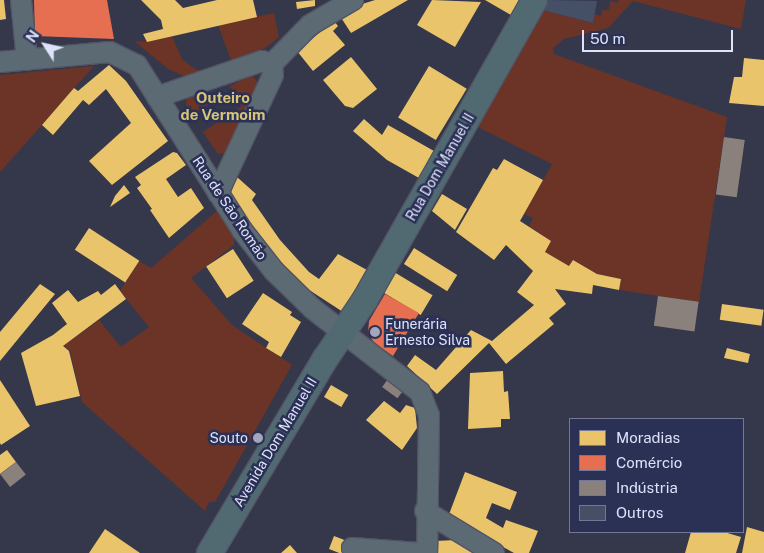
<!DOCTYPE html>
<html>
<head>
<meta charset="utf-8">
<style>
	body { margin:0 }
	#map { position:relative; width:764px; height:553px; overflow:hidden; background:#35374b; font-family:"Public Sans",sans-serif }
	div>[style] { position:absolute }
	.green>* { inset:0; background:#6b3427 }
	.homes>* { inset:0; background:#e9c46a; transform-origin:0 0 }
	.shops>* { inset:0; background:#e76f51 }
	.industry>* { inset:0; background:#8a817c; transform-origin:0 0 }
	.building>* { inset:0; background:#455067 }
	.roads { filter:drop-shadow(1px 0 #525465) drop-shadow(-1px 0 #525465) drop-shadow(0 1px #525465) drop-shadow(0 -1px #525465) }
	.minor>* { height:20px; margin:-10px; padding:0 10px; transform-origin:10px; border-radius:10px; background:#5c6a73 }
	.major>* { height:25px; margin:-12.5px; padding:0 12.5px; transform-origin:12.5px; border-radius:12.5px; background:#516a72 }
	.dots>* { width:14px; height:14px; translate:-50% -50%; box-sizing:border-box; border:2px solid #2b3055; border-radius:50% }
	span { translate:-50% -50%; white-space:nowrap; text-align:center; line-height:1.15; -webkit-text-stroke:5px #2b3055; paint-order:stroke }
	.street-label { font-size:14px; color:#dee3fb }
	.poi-label { font-size:14px; color:#dee3fb }
	.left { translate:0 -50%; text-align:left }
	.right { translate:-100% -50%; text-align:right }
	.neighbourhood-label { font-size:15px; color:#d6c477; font-weight:700 }
	.legend { position:absolute; left:569px; top:418px; width:175px; height:115px; box-sizing:border-box; background:#2b3055; border:1px solid #737897; margin:0; padding:6px 9px; list-style:none; font-size:15px; color:#dee3fb }
	.legend li { display:flex; align-items:center; gap:10px; height:25px }
	.legend b { width:25px; border:1px solid #737897 }
	.north { position:absolute; left:20px; top:20px; width:50px; height:50px; -webkit-text-stroke:4px #2b3055; paint-order:stroke; rotate:305deg; font-size:14px; font-weight:700; line-height:20px; text-align:center; color:#dee3fb }
	.north::after { content:''; display:block; margin:auto; width:18px; height:22px; background:#dee3fb; clip-path:polygon(50% 0,100% 100%,50% 72%,0 100%) }
	.scale { position:absolute; left:582px; top:30px; width:151px; height:22px; box-sizing:border-box; border:2px solid #dee3fb; border-top:0; padding-left:6px; font-size:15px; line-height:18px; white-space:nowrap; color:#dee3fb; -webkit-text-stroke:4px #2b3055; paint-order:stroke }
</style>
</head>
<body>
<div id="map">
	<div class="green">
		<div style="clip-path:polygon(618px 0,746px 0,741px 29px,633px 1px,608px 28px,564px 39px,553px 48px,554px 54px,727px 117px,699px 302px,619px 290px,621px 279px,597px 274px,573px 260px,569px 266px,545px 252px,551px 241px,529px 226px,533px 218px,524px 214px,552px 164px,478px 127px,543px 10px,593px 23px,594px 14px,601px 16px,602px 10px,609px 10px,610px 1px,618px 3px)"></div>
		<div style="clip-path:polygon(274px 13px,279px 37px,265px 48px,232px 63px,218px 25px)"></div>
		<div style="clip-path:polygon(172px 36px,182px 59px,195px 69px,206px 72px,184px 76px,168px 69px,134px 41px,147px 42px)"></div>
		<div style="clip-path:polygon(94px 66px,42px 125px,0 172px,0 75px)"></div>
		<div style="clip-path:polygon(252px 75px,259px 84px,227px 153px,218px 154px,203px 132px,241px 107px,230px 86px)"></div>
		<div style="clip-path:polygon(203px 92px,211px 103px,192px 115px,186px 105px,187px 97px)"></div>
		<div style="clip-path:polygon(217px 211px,234px 235px,234px 245px,191px 278px,232px 325px,292px 365px,215px 502px,209px 502px,205px 511px,82px 402px,70px 351px,63px 346px,99px 320px,121px 347px,149px 327px,120px 291px,139px 261px,151px 268px)"></div>
	</div>
	<div class="homes">
		<div style="clip-path:polygon(0 0,4px 0,6px 19px,0 20px)"></div>
		<div style="clip-path:polygon(141px 0,175px 0,183px 8px,217px 0,253px 0,257px 17px,147px 42px,143px 34px,163px 29px,161px 20px)"></div>
		<div style="clip-path:polygon(315px 0,315px 6px,297px 9px,296px 2px)"></div>
		<div style="clip-path:polygon(375px 0,408px 0,351px 33px,340px 16px,359px 5px)"></div>
		<div style="clip-path:polygon(432px 0,481px 2px,455px 47px,417px 25px)"></div>
		<div style="clip-path:polygon(485px 0,519px 0,511px 15px)"></div>
		<div style="clip-path:polygon(334px 21px,338px 26px,333px 31px,345px 45px,313px 71px,297px 51px)"></div>
		<div style="clip-path:polygon(351px 57px,377px 89px,353px 108px,345px 106px,323px 80px)"></div>
		<div style="clip-path:polygon(744px 58px,764px 60px,764px 106px,729px 103px,734px 77px,742px 77px)"></div>
		<div style="clip-path:polygon(109px 65px,126px 81px,168px 141px,112px 185px,89px 161px,131px 123px,106px 89px,89px 105px,83px 100px,53px 135px,42px 125px,74px 88px,78px 91px)"></div>
		<div style="left:429px;top:66px;width:44px;height:60px;rotate:31deg"></div>
		<div style="clip-path:polygon(364px 119px,382px 135px,388px 125px,434px 151px,419px 178px,387px 160px,353px 131px)"></div>
		<div style="clip-path:polygon(173px 152px,177px 153px,186px 165px,166px 179px,178px 197px,191px 188px,204px 208px,169px 238px,150px 210px,152px 209px,137px 188px,141px 185px,135px 177px)"></div>
		<div style="clip-path:polygon(504px 159px,543px 180px,520px 221px,551px 241px,545px 252px,569px 266px,573px 260px,597px 274px,621px 279px,619px 290px,593px 285px,592px 294px,555px 289px,566px 304px,549px 318px,554px 324px,506px 364px,489px 343px,437px 394px,407px 366px,415px 355px,436px 370px,471px 330px,492px 341px,534px 305px,517px 292px,533px 271px,506px 245px,494px 260px,456px 232px,493px 168px,497px 170px)"></div>
		<div style="clip-path:polygon(237px 177px,256px 194px,252px 200px,280px 240px,309px 272px,319px 279px,338px 254px,367px 270px,343px 312px,300px 284px,264px 245px,230px 195px)"></div>
		<div style="clip-path:polygon(124px 185px,130px 193px,110px 207px,115px 196px)"></div>
		<div style="clip-path:polygon(442px 194px,467px 209px,455px 230px,432px 211px)"></div>
		<div style="left:89px;top:228px;width:60px;height:26px;rotate:33deg"></div>
		<div style="left:414px;top:248px;width:51px;height:19px;rotate:32deg"></div>
		<div style="left:233px;top:249px;width:38px;height:32px;rotate:57deg"></div>
		<div style="left:394px;top:272px;width:45px;height:23px;rotate:31deg"></div>
		<div style="clip-path:polygon(40px 284px,55px 294px,0 361px,0 332px)"></div>
		<div style="clip-path:polygon(115px 284px,126px 299px,63px 346px,69px 351px,80px 396px,36px 406px,21px 353px,53px 335px,67px 324px,52px 303px,68px 290px,78px 302px,98px 291px,101px 295px)"></div>
		<div style="clip-path:polygon(263px 293px,292px 312px,290px 315px,301px 322px,281px 357px,266px 348px,269px 342px,242px 324px)"></div>
		<div style="left:722px;top:304px;width:42px;height:16px;rotate:8deg"></div>
		<div style="clip-path:polygon(727px 348px,750px 354px,748px 363px,724px 358px)"></div>
		<div style="clip-path:polygon(503px 371px,504px 392px,508px 391px,510px 419px,501px 419px,501px 427px,468px 429px,470px 373px)"></div>
		<div style="clip-path:polygon(0 380px,30px 426px,1px 445px,0 443px)"></div>
		<div style="left:331px;top:385px;width:20px;height:14px;rotate:30deg"></div>
		<div style="clip-path:polygon(384px 401px,400px 413px,406px 405px,415px 408px,417px 428px,402px 450px,366px 420px)"></div>
		<div style="clip-path:polygon(7px 450px,16px 462px,0 474px,0 455px)"></div>
		<div style="clip-path:polygon(465px 472px,517px 492px,510px 510px,492px 503px,486px 518px,503px 528px,506px 520px,538px 531px,529px 553px,514px 553px,448px 517px)"></div>
		<div style="clip-path:polygon(747px 527px,764px 532px,764px 553px,742px 553px)"></div>
		<div style="clip-path:polygon(105px 529px,140px 553px,89px 553px)"></div>
		<div style="clip-path:polygon(691px 532px,724px 532px,741px 537px,736px 553px,685px 553px)"></div>
		<div style="left:334px;top:536px;width:14px;height:14px;rotate:21deg"></div>
		<div style="clip-path:polygon(456px 540px,475px 553px,436px 553px,435px 541px)"></div>
		<div style="clip-path:polygon(290px 545px,297px 553px,281px 553px)"></div>
	</div>
	<div class="shops">
		<div style="clip-path:polygon(34px 0,107px 0,114px 39px,35px 36px)"></div>
		<div style="clip-path:polygon(385px 294px,419px 313px,393px 356px,374px 343px,368px 332px,369px 321px)"></div>
	</div>
	<div class="industry">
		<div style="left:724px;top:137px;width:21px;height:58px;rotate:8deg"></div>
		<div style="left:658px;top:296px;width:41px;height:30px;rotate:8deg"></div>
		<div style="left:388px;top:379px;width:19px;height:10px;rotate:36deg"></div>
		<div style="left:16px;top:462px;width:16px;height:20px;rotate:52deg"></div>
	</div>
	<div class="building">
		<div style="clip-path:polygon(549px 0,597px 1px,593px 23px,543px 10px)"></div>
	</div>
	<div class="roads">
		<div class="minor">
			<div style="left:21px;top:0;width:60px;rotate:84.3deg"></div>
			<div style="left:0;top:62px;width:110px;rotate:-5.2deg"></div>
			<div style="left:110px;top:52px;width:30px;rotate:26deg"></div>
			<div style="left:137px;top:65px;width:196px;rotate:57.5deg"></div>
			<div style="left:242px;top:230px;width:52px;rotate:52deg"></div>
			<div style="left:274px;top:271px;width:54px;rotate:44.3deg"></div>
			<div style="left:313px;top:309px;width:135px;rotate:37.8deg"></div>
			<div style="left:420px;top:392px;width:25px;rotate:69deg"></div>
			<div style="left:429px;top:415px;width:138px;rotate:90.8deg"></div>
			<div style="left:272px;top:64px;width:54px;rotate:-45.7deg"></div>
			<div style="left:310px;top:25px;width:50px;rotate:-30.2deg"></div>
			<div style="left:157px;top:97px;width:111px;rotate:-18.9deg"></div>
			<div style="left:262px;top:61px;width:10px;rotate:17deg"></div>
			<div style="left:218px;top:193px;width:130px;rotate:-65deg"></div>
			<div style="left:273px;top:75px;width:11px;rotate:-95deg"></div>
			<div style="left:425px;top:511px;width:81px;rotate:31.3deg"></div>
			<div style="left:352px;top:548px;width:67px;rotate:4.3deg"></div>
		</div>
		<div class="major">
			<div style="left:209px;top:553px;width:227px;rotate:-59.3deg"></div>
			<div style="left:325px;top:358px;width:70px;rotate:-56.1deg"></div>
			<div style="left:364px;top:300px;width:345px;rotate:-60.5deg"></div>
		</div>
	</div>
	<div class="dots">
		<div style="left:375px;top:332px;background:#a3a7bd"></div>
		<div style="left:258px;top:438px;background:#a3a7bd"></div>
	</div>
	<div class="street-label">
		<span style="left:440px;top:167px;rotate:-60deg">Rua Dom Manuel II</span>
		<span style="left:230px;top:208px;rotate:56deg">Rua de São Romão</span>
		<span style="left:275px;top:442px;rotate:-59deg">Avenida Dom Manuel II</span>
	</div>
	<div class="poi-label">
		<span class="left" style="left:385px;top:332px">Funerária<br>Ernesto Silva</span>
		<span class="right" style="left:248px;top:438px">Souto</span>
	</div>
	<div class="neighbourhood-label">
		<span style="left:223px;top:106px">Outeiro<br>de Vermoim</span>
	</div>
	<ul class="legend">
	<li><b style="height:14px;background:#e9c46a"></b>Moradias</li>
	<li><b style="height:14px;background:#e76f51"></b>Comércio</li>
	<li><b style="height:14px;background:#8a817c"></b>Indústria</li>
	<li><b style="height:14px;background:#455067"></b>Outros</li>
	</ul>
	<div class="north">N</div>
	<div class="scale">50 m</div>
</div>
</body>
</html>
